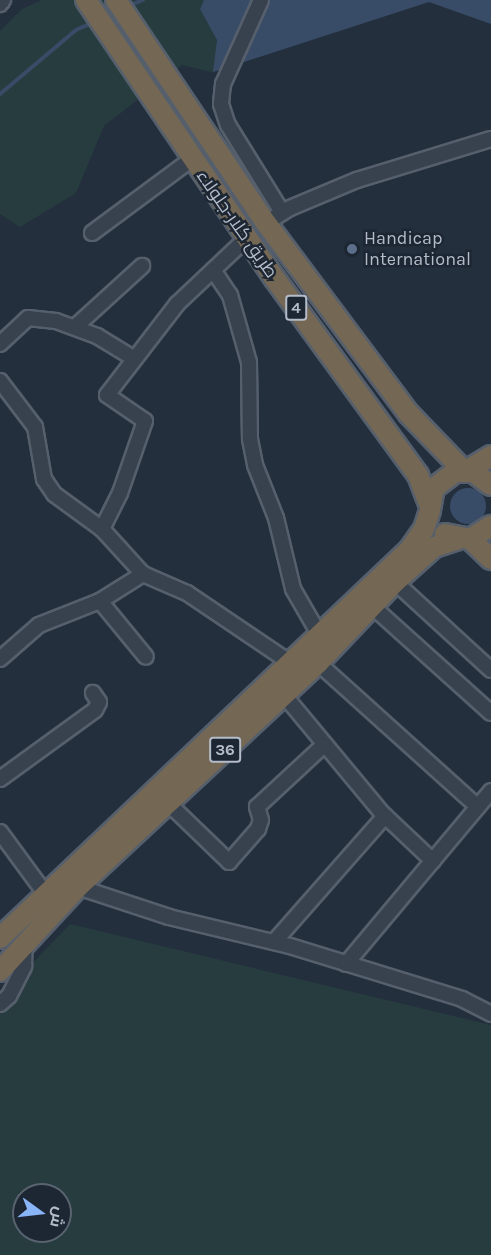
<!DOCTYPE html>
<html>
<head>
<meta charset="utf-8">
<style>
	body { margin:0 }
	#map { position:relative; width:491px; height:1255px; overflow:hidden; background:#242f3e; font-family:Karla,Cairo,sans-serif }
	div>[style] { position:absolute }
	.green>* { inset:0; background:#263c3f }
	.water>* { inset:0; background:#394c67 }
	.round { border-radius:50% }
	.stream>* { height:4px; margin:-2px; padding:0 2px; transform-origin:2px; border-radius:2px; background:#394c67 }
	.roads { filter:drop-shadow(2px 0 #565f6c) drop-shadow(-2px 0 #565f6c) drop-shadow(0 2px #565f6c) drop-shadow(0 -2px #565f6c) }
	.minor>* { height:14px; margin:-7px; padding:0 7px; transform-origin:7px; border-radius:7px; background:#38414e }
	.highway>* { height:20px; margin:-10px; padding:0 10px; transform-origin:10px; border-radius:10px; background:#746855 }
	.dots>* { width:16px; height:16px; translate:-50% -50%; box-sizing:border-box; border:3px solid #1d2633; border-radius:50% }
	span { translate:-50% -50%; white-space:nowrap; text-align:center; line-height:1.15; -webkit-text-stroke:5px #1d2633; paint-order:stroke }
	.shield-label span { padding:2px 4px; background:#1d2633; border:2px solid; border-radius:4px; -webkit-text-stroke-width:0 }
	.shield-label { font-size:16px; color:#b4bcc9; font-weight:700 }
	.street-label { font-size:18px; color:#b4bcc9 }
	.poi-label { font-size:18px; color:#b4bcc9 }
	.left { translate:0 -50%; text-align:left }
	.north { position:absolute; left:12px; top:1183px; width:60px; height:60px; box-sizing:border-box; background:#1d2633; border:2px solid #59626f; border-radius:50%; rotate:105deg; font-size:16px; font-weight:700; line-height:24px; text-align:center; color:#b4bcc9 }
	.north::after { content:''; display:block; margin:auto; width:21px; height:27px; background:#8ab4f8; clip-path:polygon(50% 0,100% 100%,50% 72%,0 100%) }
</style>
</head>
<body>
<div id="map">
	<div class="green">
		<div style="clip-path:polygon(42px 0,204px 0,200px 9px,217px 37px,215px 73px,182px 65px,104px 126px,76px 193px,20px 227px,0 214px,0 31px,22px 9px)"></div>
		<div style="clip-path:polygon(evenodd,70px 924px,491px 1025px,491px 1255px,0 1255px,0 997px,70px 924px,24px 1195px,60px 1195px,60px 1231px,24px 1231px,24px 1195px)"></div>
	</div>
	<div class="water">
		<div style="clip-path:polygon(204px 0,491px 0,491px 24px,429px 2px,213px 72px,217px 40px,200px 9px)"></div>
		<div class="round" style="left:450px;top:488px;width:36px;height:36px"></div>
	</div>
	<div class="stream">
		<div style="left:128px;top:6px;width:16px;rotate:-22deg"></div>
		<div style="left:0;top:94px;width:99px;rotate:-40.1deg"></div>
		<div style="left:76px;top:30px;width:20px;rotate:-24deg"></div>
	</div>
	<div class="roads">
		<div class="minor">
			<div style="left:261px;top:0;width:92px;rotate:114.3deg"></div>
			<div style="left:223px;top:84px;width:20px;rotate:96deg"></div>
			<div style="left:221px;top:104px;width:22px;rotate:72deg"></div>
			<div style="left:228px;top:125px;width:102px;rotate:58.2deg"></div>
			<div style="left:0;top:4px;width:5px;rotate:-53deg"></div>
			<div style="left:266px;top:223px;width:28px;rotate:-32deg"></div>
			<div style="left:290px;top:208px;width:73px;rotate:-22.7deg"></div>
			<div style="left:357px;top:180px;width:140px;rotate:-17deg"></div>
			<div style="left:92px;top:233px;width:124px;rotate:-36.5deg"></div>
			<div style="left:213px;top:270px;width:30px;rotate:56deg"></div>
			<div style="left:230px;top:295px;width:70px;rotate:74.2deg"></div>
			<div style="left:249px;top:362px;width:77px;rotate:89.3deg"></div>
			<div style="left:250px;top:439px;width:26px;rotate:79deg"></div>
			<div style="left:255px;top:465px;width:57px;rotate:68.4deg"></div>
			<div style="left:276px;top:518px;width:73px;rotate:76.5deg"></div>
			<div style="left:293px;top:589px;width:52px;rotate:60deg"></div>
			<div style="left:75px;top:327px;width:91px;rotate:-42.3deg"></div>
			<div style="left:0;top:344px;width:38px;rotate:-43deg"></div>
			<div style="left:28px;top:318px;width:28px;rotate:6deg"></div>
			<div style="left:56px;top:321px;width:44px;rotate:20.1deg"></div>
			<div style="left:97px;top:336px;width:42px;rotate:31.4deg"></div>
			<div style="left:0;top:381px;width:58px;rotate:52.7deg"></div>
			<div style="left:35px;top:427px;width:53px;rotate:80.2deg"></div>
			<div style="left:44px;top:479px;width:18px;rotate:56deg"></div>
			<div style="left:54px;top:494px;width:59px;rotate:36.1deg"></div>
			<div style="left:102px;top:529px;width:61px;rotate:47.7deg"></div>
			<div style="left:143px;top:574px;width:48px;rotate:23.4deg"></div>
			<div style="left:187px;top:593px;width:122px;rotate:34deg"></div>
			<div style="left:102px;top:529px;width:40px;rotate:-63.4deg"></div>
			<div style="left:120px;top:493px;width:76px;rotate:-70.9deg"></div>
			<div style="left:145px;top:421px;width:46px;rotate:-145.6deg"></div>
			<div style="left:107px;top:395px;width:115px;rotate:-52.4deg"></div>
			<div style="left:177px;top:304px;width:96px;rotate:-43.3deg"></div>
			<div style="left:395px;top:582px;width:130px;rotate:42.5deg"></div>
			<div style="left:100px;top:601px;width:72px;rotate:50.6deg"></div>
			<div style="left:372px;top:606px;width:160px;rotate:42deg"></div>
			<div style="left:0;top:659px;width:52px;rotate:-41.1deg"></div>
			<div style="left:39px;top:625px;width:66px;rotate:-21.5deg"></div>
			<div style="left:100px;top:601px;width:51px;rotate:-32.1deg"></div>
			<div style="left:318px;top:663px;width:215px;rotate:42deg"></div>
			<div style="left:284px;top:695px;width:153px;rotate:50.3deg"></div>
			<div style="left:382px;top:813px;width:70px;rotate:43.3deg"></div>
			<div style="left:0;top:779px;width:117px;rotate:-36deg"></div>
			<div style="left:95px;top:710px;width:9px;rotate:-63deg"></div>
			<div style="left:99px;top:702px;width:11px;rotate:-124deg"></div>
			<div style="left:168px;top:803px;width:85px;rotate:44deg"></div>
			<div style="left:229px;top:862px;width:44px;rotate:-48.7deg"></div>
			<div style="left:258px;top:829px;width:9px;rotate:-72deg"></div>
			<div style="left:261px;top:820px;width:14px;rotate:-107deg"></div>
			<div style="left:257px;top:807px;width:91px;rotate:-42.8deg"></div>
			<div style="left:0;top:832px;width:74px;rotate:53.7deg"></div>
			<div style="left:78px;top:887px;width:96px;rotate:18.2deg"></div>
			<div style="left:169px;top:917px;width:124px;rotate:13.5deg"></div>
			<div style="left:290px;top:946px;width:180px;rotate:17.1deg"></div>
			<div style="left:462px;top:999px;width:33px;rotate:27deg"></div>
			<div style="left:274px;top:942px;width:168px;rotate:-48.6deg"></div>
			<div style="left:346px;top:964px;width:226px;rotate:-50deg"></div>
			<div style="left:0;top:1004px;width:12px;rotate:-42deg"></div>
			<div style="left:9px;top:996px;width:34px;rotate:-63deg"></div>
			<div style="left:24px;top:966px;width:24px;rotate:-88deg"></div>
		</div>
		<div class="highway">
			<div style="left:86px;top:0;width:337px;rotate:55.9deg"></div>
			<div style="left:275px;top:279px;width:243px;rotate:53.9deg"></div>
			<div style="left:418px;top:475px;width:33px;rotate:69deg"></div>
			<div style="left:116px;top:0;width:269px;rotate:56.1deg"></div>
			<div style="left:266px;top:223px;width:239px;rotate:53.2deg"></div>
			<div style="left:409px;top:414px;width:79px;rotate:46deg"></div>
			<div style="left:466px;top:471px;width:29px;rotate:-31deg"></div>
			<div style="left:430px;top:510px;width:22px;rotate:-80deg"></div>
			<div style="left:434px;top:488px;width:26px;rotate:-37deg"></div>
			<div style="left:455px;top:472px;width:18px"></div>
			<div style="left:473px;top:472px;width:22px;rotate:36deg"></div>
			<div style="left:445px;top:534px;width:25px;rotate:11deg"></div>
			<div style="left:470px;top:539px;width:25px;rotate:-32deg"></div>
			<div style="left:470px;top:539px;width:29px;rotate:44deg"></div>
			<div style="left:0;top:938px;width:565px;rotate:-43.49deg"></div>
			<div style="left:410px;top:549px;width:24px;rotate:-55deg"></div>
			<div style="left:424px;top:529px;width:19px;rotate:-72deg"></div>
			<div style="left:0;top:971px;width:115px;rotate:-47.1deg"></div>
			<div style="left:78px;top:887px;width:328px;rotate:-43deg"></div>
			<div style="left:318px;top:663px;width:112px;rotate:-46.5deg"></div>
			<div style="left:395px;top:582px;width:52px;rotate:-41.9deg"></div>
			<div style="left:434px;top:547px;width:25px;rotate:-18deg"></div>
		</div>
	</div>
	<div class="dots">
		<div style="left:352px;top:249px;background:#5c6f8a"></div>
	</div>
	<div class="shield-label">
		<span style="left:296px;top:308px">4</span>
		<span style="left:225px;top:750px">36</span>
	</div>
	<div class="street-label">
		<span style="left:237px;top:224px;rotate:55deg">طريق كلار-جلولاء</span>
	</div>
	<div class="poi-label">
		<span class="left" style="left:364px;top:249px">Handicap<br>International</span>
	</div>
	<div class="north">ش</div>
</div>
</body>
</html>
